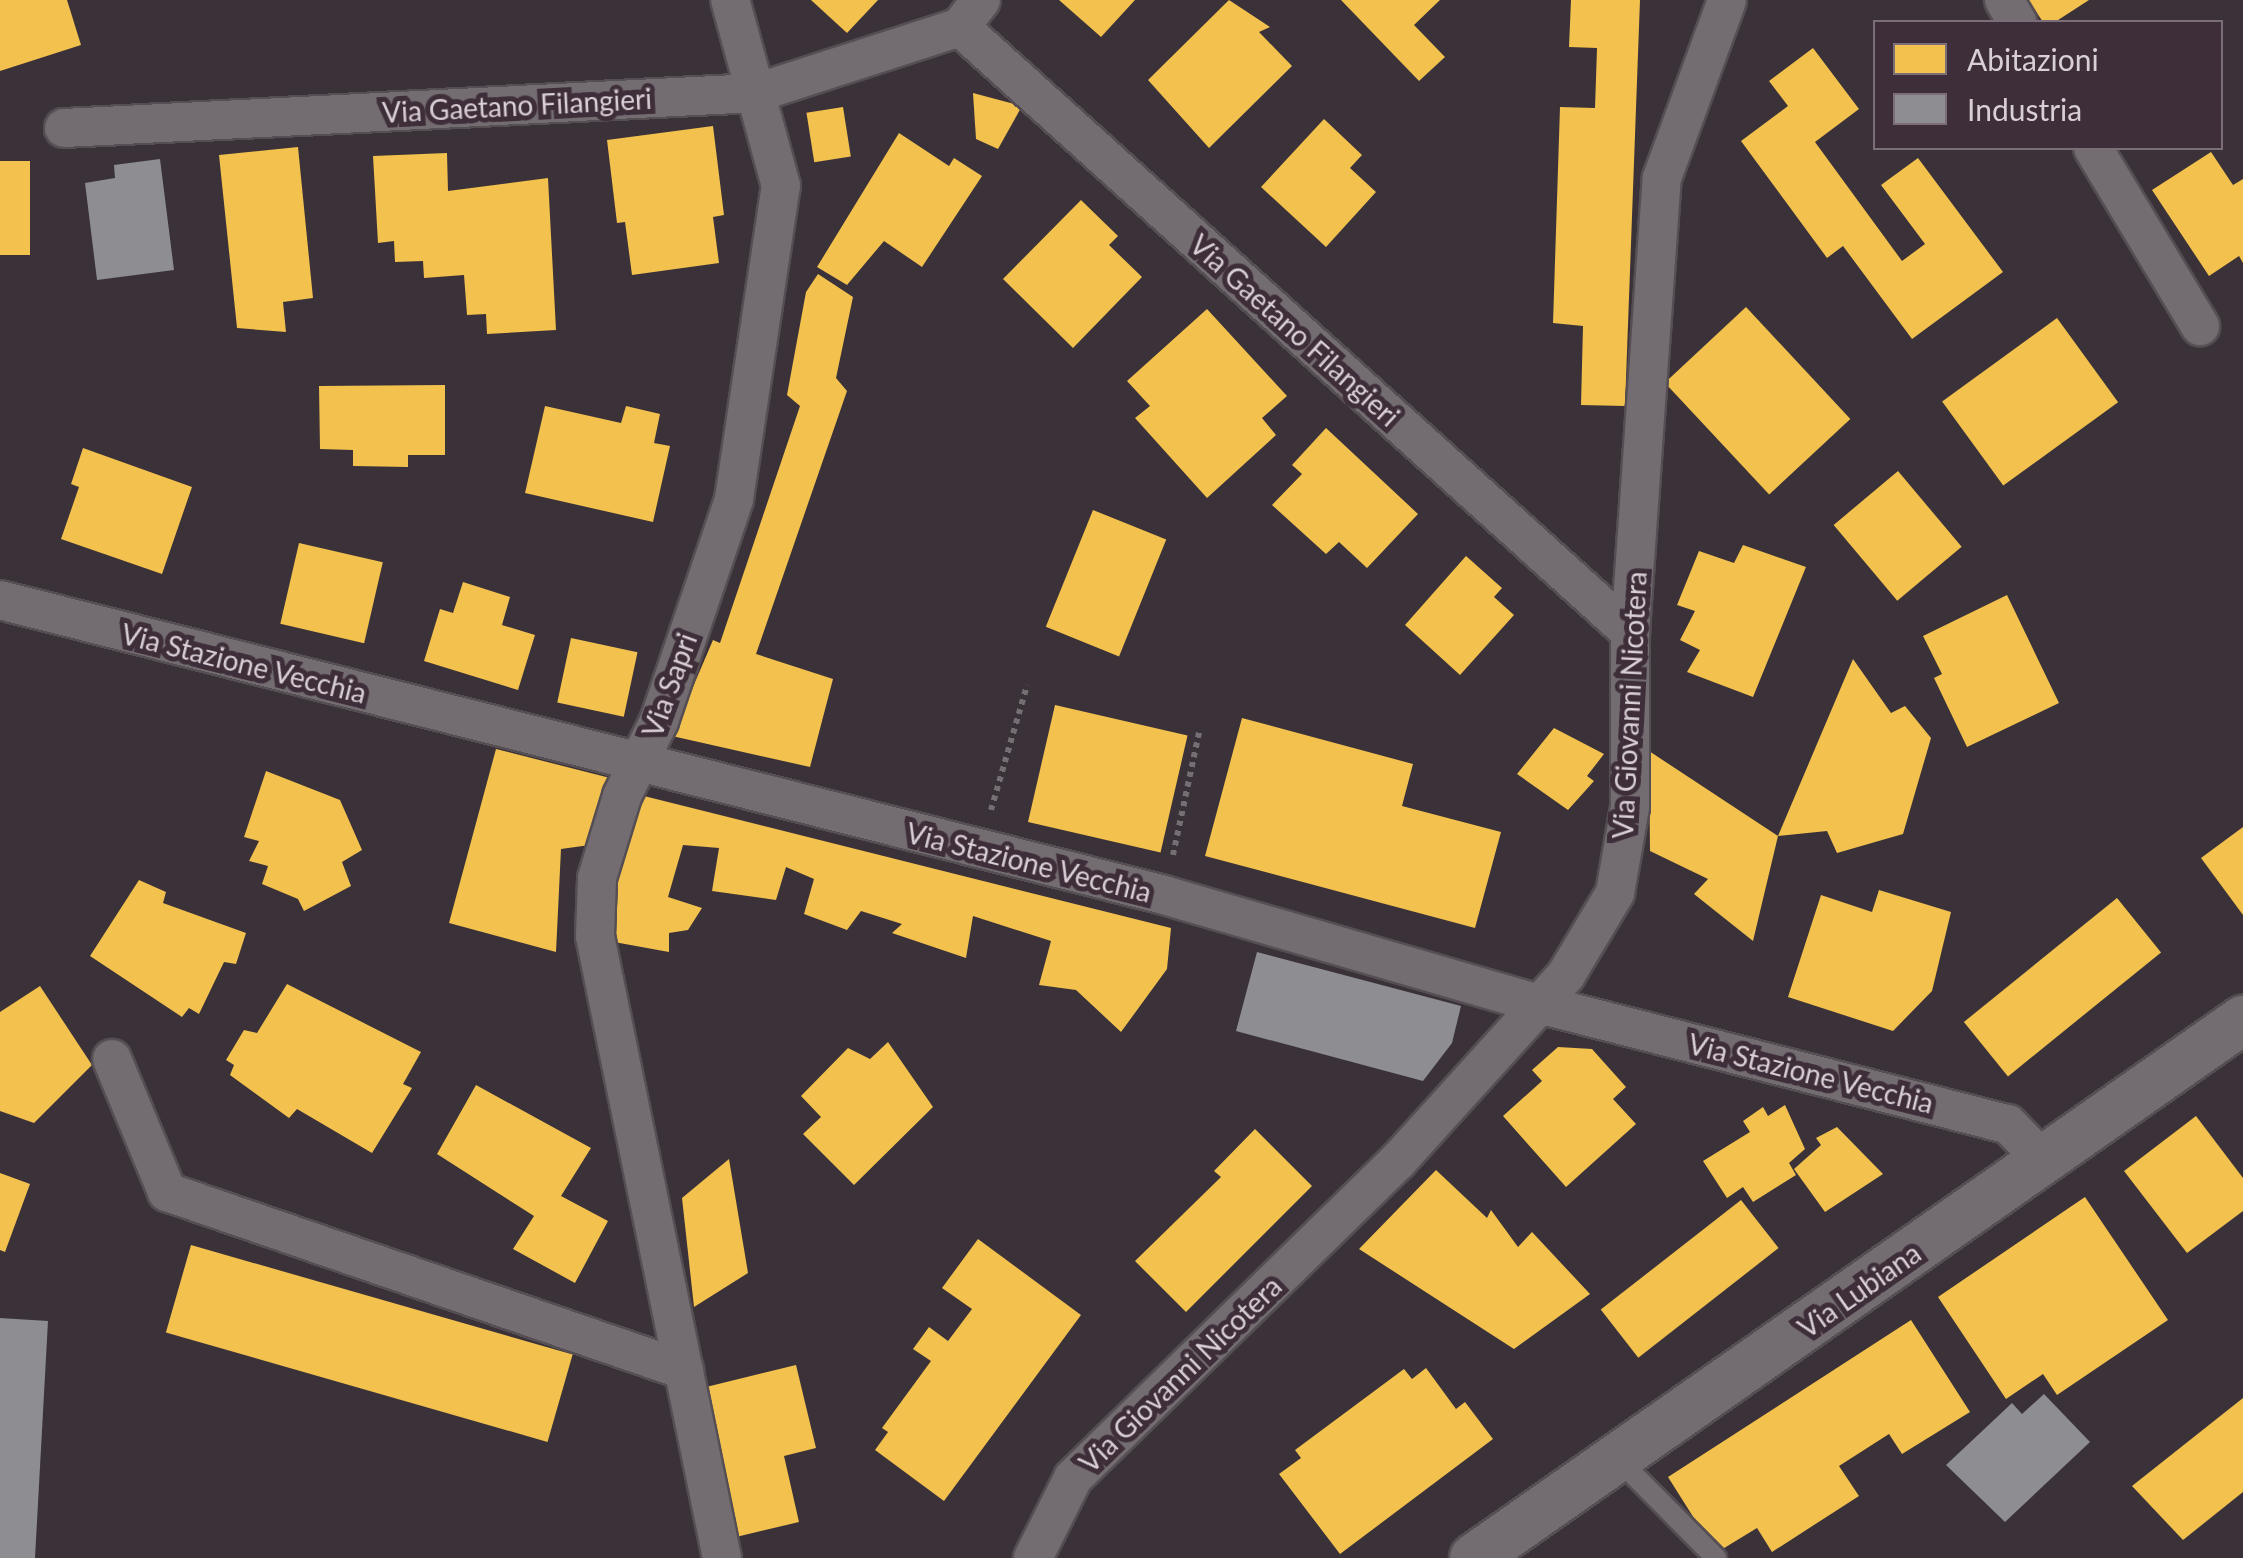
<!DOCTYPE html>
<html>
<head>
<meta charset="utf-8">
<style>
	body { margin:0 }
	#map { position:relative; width:2243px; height:1558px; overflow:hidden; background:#3a3238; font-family:Lato,sans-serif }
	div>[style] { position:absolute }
	.homes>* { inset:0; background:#f2c14e; transform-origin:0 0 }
	.industry>* { inset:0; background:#8d8d92 }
	.path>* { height:6px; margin-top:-3px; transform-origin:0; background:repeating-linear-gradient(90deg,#756f73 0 5px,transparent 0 10px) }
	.roads { filter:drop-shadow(2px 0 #554e53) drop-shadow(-2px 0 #554e53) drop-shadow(0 2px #554e53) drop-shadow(0 -2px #554e53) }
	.service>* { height:20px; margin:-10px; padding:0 10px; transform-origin:10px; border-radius:10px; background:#736c71 }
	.minor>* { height:38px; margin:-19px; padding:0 19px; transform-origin:19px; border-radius:19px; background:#736c71 }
	.tertiary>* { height:48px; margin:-24px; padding:0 24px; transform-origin:24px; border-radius:24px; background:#736c71 }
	span { translate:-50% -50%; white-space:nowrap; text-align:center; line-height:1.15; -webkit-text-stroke:10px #3e2e39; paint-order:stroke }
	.street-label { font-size:28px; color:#d9cfd6 }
	.legend { position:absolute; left:1873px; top:20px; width:350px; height:130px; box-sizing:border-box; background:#3e2e39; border:2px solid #7c6e78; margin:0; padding:12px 18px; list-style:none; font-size:30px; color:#d9cfd6 }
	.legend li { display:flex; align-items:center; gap:20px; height:50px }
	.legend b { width:50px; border:2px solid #7c6e78 }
</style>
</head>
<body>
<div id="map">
	<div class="homes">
		<div style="clip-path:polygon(0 0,67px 0,81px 45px,0 71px)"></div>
		<div style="clip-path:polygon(811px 0,878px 0,847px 33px)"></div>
		<div style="clip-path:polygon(1059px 0,1135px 0,1101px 37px)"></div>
		<div style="clip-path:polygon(1229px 0,1270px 27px,1259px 32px,1292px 66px,1209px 148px,1148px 80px)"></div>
		<div style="clip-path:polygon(1341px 0,1440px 0,1414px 25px,1445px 57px,1419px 81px)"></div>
		<div style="clip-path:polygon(1571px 0,1640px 0,1625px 406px,1581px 405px,1583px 326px,1553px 323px,1560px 107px,1595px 108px,1597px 48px,1569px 47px)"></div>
		<div style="clip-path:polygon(2028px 0,2089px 0,2055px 22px,2043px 22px)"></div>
		<div style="clip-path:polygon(1813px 48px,1859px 109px,1815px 142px,1902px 261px,1925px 244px,1881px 185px,1918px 158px,2003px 272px,1912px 339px,1843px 246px,1827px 258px,1741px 141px,1788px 106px,1769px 81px)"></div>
		<div style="clip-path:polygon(973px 93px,1022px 106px,998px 149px,976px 139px)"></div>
		<div style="left:843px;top:107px;width:50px;height:37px;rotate:81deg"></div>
		<div style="clip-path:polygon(1324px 119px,1362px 155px,1350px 168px,1376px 192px,1326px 247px,1261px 187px)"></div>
		<div style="clip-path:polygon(713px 126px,724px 215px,713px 217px,719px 263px,632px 275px,625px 222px,617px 223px,607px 140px)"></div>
		<div style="clip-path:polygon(899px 133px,949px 166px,954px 158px,982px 176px,922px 267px,884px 241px,847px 285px,817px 267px)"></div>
		<div style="clip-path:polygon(298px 147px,313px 298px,283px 302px,286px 332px,237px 328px,219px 155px)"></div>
		<div style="clip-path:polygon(2211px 152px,2233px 185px,2243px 179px,2243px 263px,2239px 256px,2209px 276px,2152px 190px)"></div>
		<div style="clip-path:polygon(447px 153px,448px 191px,548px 178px,556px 330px,487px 334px,486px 314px,467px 315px,464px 275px,424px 278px,423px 261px,395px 262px,394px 241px,378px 243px,373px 156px)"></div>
		<div style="left:0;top:161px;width:30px;height:94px"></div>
		<div style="clip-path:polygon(1081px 200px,1118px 236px,1109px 245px,1142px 277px,1073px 348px,1003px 279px)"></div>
		<div style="clip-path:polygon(818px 274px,853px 297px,836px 378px,847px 391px,756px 654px,833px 679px,810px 767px,672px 736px,713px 640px,720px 643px,800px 406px,787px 395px,806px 292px)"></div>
		<div style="left:1746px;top:307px;width:153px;height:111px;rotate:47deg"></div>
		<div style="clip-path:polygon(1207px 309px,1287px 396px,1262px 418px,1276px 435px,1207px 498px,1135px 418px,1150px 406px,1127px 381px)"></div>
		<div style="left:2057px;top:318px;width:104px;height:142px;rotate:54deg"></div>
		<div style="clip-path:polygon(445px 385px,445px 455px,408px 455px,408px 467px,353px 466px,353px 450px,320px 449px,319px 386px)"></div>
		<div style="clip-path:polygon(545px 406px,621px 423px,626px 406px,660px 414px,654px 443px,670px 446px,653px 522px,525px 493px)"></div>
		<div style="clip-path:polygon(1326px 428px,1418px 514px,1367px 568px,1339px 542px,1326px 554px,1272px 505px,1302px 474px,1292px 465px)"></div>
		<div style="clip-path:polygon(83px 448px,192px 487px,162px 574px,61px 539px,79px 487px,71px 484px)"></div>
		<div style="left:1898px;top:471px;width:99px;height:84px;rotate:50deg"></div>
		<div style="left:1093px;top:510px;width:79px;height:126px;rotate:22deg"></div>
		<div style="left:299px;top:543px;width:86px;height:83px;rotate:13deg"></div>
		<div style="clip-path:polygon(1743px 545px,1806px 567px,1753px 697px,1687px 672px,1700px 650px,1680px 640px,1695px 611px,1677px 605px,1699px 551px,1734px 563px)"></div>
		<div style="clip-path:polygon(1466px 556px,1502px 588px,1494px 597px,1514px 615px,1460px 675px,1405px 625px)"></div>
		<div style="clip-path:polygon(463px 582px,510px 597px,502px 625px,535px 635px,518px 690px,424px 661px,440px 609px,453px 613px)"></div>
		<div style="clip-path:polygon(2007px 595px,2059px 703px,1967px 747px,1934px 678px,1942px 674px,1923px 636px)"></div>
		<div style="left:571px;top:638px;width:68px;height:66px;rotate:12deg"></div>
		<div style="clip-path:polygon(1853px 659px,1891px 713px,1905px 706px,1931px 738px,1903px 834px,1837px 853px,1827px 831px,1778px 836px)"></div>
		<div style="left:1055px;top:705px;width:136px;height:120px;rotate:13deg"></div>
		<div style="clip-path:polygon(1242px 718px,1413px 764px,1402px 806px,1501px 832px,1475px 928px,1205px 856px)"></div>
		<div style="clip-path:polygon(1554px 728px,1604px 754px,1587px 776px,1594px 781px,1568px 810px,1517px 774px)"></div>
		<div style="clip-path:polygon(496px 749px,618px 780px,597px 844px,561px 849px,556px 952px,449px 923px)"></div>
		<div style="clip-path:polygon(1649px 751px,1778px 836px,1753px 941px,1694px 894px,1708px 879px,1650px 851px)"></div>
		<div style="clip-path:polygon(266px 771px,340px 800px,362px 850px,342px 862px,351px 886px,304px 911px,298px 899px,262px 884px,268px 866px,249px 861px,259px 841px,244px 837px)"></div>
		<div style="clip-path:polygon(636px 794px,1171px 928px,1167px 969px,1121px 1032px,1076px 990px,1039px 985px,1051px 941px,973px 916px,966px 958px,892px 933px,902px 924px,861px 911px,847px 930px,804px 914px,814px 879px,786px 867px,776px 900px,712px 891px,719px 848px,683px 845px,668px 897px,702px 908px,688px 930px,669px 933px,669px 952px,614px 942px,612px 877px)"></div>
		<div style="clip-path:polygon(2243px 827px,2243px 915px,2201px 858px)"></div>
		<div style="clip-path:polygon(139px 880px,166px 892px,163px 903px,246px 933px,236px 964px,224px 962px,199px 1014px,189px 1008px,182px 1017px,90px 956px)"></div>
		<div style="clip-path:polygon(1879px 890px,1951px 912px,1932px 991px,1893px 1031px,1788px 997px,1821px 895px,1872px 912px)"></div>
		<div style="left:2117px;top:898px;width:70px;height:197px;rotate:51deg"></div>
		<div style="clip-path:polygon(287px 984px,421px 1052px,403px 1084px,412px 1088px,372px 1153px,297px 1109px,289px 1118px,230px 1075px,234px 1065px,226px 1060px,244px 1030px,257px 1033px)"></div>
		<div style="clip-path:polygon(40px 986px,92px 1065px,34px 1123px,0 1111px,0 1012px)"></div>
		<div style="clip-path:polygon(888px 1042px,933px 1107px,854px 1185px,803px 1134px,821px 1117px,801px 1096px,848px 1048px,870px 1059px)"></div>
		<div style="clip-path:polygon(1558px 1047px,1592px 1049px,1626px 1087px,1613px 1099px,1636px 1124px,1566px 1187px,1503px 1116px,1542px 1081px,1532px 1070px)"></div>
		<div style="clip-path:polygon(476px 1085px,591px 1148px,561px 1196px,608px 1221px,575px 1283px,513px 1249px,534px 1216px,437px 1154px)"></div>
		<div style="clip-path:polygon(1785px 1105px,1805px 1149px,1789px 1163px,1796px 1175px,1753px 1202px,1743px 1187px,1727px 1198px,1703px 1161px,1750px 1132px,1743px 1121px,1763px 1107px,1768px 1116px)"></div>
		<div style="clip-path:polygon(2196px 1116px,2243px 1178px,2243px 1211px,2187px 1253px,2124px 1171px)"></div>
		<div style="clip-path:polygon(1837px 1127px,1883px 1174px,1825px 1212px,1794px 1169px,1821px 1145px,1816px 1138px)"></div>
		<div style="clip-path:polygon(1255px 1129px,1312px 1186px,1186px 1312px,1135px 1261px,1221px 1177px,1214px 1171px)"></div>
		<div style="clip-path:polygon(729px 1159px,748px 1273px,694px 1307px,682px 1198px)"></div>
		<div style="clip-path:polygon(1436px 1170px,1487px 1218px,1491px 1210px,1518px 1247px,1532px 1232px,1590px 1294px,1514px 1349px,1359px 1249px)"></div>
		<div style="clip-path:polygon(0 1173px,30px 1184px,5px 1252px,0 1250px)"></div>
		<div style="clip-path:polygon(2085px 1197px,2168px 1320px,2057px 1395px,2043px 1374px,2006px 1399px,1938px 1297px)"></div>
		<div style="left:1741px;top:1200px;width:61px;height:178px;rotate:52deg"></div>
		<div style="clip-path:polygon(978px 1239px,1081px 1315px,944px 1501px,875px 1450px,888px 1432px,882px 1428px,931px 1361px,913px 1349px,929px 1327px,948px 1341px,972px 1309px,942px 1288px)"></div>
		<div style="left:191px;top:1245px;width:397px;height:91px;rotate:16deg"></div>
		<div style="clip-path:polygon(1911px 1320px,1970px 1412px,1902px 1454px,1889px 1434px,1839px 1466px,1859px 1496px,1772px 1552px,1757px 1528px,1716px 1553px,1668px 1477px)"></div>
		<div style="clip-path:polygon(796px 1365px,816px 1448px,784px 1456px,799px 1522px,736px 1537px,702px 1388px)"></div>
		<div style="clip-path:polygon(1426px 1368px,1456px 1409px,1465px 1402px,1493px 1439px,1340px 1554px,1279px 1474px,1301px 1458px,1295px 1450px,1404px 1369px,1412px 1379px)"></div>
		<div style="clip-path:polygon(2243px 1398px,2243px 1492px,2183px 1540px,2132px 1486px)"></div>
	</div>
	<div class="industry">
		<div style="clip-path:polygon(160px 159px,174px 270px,97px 280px,85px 183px,115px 178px,114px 165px)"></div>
		<div style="clip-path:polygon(1257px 952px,1461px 1006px,1452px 1043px,1423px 1081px,1236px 1031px)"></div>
		<div style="clip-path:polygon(0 1318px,48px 1321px,35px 1558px,0 1558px)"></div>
		<div style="clip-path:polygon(2044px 1394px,2090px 1442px,2005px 1522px,1946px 1465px,2012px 1403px,2022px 1414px)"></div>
	</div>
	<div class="path">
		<div style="left:991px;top:810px;width:130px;rotate:-73.9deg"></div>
		<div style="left:1173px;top:855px;width:125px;rotate:-78deg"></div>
	</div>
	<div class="roads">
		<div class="service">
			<div style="left:1617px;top:1458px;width:141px;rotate:45.3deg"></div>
		</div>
		<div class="minor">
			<div style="left:2004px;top:0;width:26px;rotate:59deg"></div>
			<div style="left:960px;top:27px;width:903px;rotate:42.08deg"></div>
			<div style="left:64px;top:128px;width:693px;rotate:-2.9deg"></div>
			<div style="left:756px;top:93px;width:214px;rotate:-17.9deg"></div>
			<div style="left:960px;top:27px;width:34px;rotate:-52deg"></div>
			<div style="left:2093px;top:148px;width:208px;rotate:59deg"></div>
			<div style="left:0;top:600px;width:1201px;rotate:14.22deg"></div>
			<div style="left:1164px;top:895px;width:391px;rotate:16.2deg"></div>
			<div style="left:1539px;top:1004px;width:484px;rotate:14.4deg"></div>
			<div style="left:2008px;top:1124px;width:47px;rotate:45.9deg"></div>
			<div style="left:112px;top:1059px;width:144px;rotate:67.5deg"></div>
			<div style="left:167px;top:1192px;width:547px;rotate:19deg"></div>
			<div style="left:722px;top:1558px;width:635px;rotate:-101.54deg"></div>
			<div style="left:595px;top:936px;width:58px;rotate:-88deg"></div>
			<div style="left:597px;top:878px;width:86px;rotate:-73deg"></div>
			<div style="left:622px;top:796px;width:84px;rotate:-63.7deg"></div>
			<div style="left:659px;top:721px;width:234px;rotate:-71.3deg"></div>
			<div style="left:734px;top:499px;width:317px;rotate:-81.5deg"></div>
			<div style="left:781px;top:186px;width:193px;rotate:-105.3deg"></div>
			<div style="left:1033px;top:1558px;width:89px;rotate:-63.4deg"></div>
			<div style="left:1073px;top:1478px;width:454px;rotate:-44.3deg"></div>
			<div style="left:1398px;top:1161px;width:251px;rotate:-47.9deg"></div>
			<div style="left:1566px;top:975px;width:96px;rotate:-59.1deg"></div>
			<div style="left:1615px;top:893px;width:87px;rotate:-80.1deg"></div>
			<div style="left:1630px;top:807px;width:175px;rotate:-90deg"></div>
			<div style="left:1630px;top:632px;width:455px;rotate:-86deg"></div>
			<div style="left:1662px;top:178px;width:189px;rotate:-69.9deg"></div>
		</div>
		<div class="tertiary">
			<div style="left:1474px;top:1558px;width:939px;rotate:-34.98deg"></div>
		</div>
	</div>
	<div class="street-label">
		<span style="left:517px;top:105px;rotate:-3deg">Via Gaetano Filangieri</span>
		<span style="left:1295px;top:330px;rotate:42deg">Via Gaetano Filangieri</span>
		<span style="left:244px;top:663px;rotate:14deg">Via Stazione Vecchia</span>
		<span style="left:669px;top:685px;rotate:-70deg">Via Sapri</span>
		<span style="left:1629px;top:705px;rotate:-87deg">Via Giovanni Nicotera</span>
		<span style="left:1029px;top:862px;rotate:14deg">Via Stazione Vecchia</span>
		<span style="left:1811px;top:1073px;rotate:14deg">Via Stazione Vecchia</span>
		<span style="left:1859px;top:1290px;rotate:-35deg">Via Lubiana</span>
		<span style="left:1180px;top:1374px;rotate:-44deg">Via Giovanni Nicotera</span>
	</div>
	<ul class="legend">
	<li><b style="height:28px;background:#f2c14e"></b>Abitazioni</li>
	<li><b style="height:28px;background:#8d8d92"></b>Industria</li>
	</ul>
</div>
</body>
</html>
